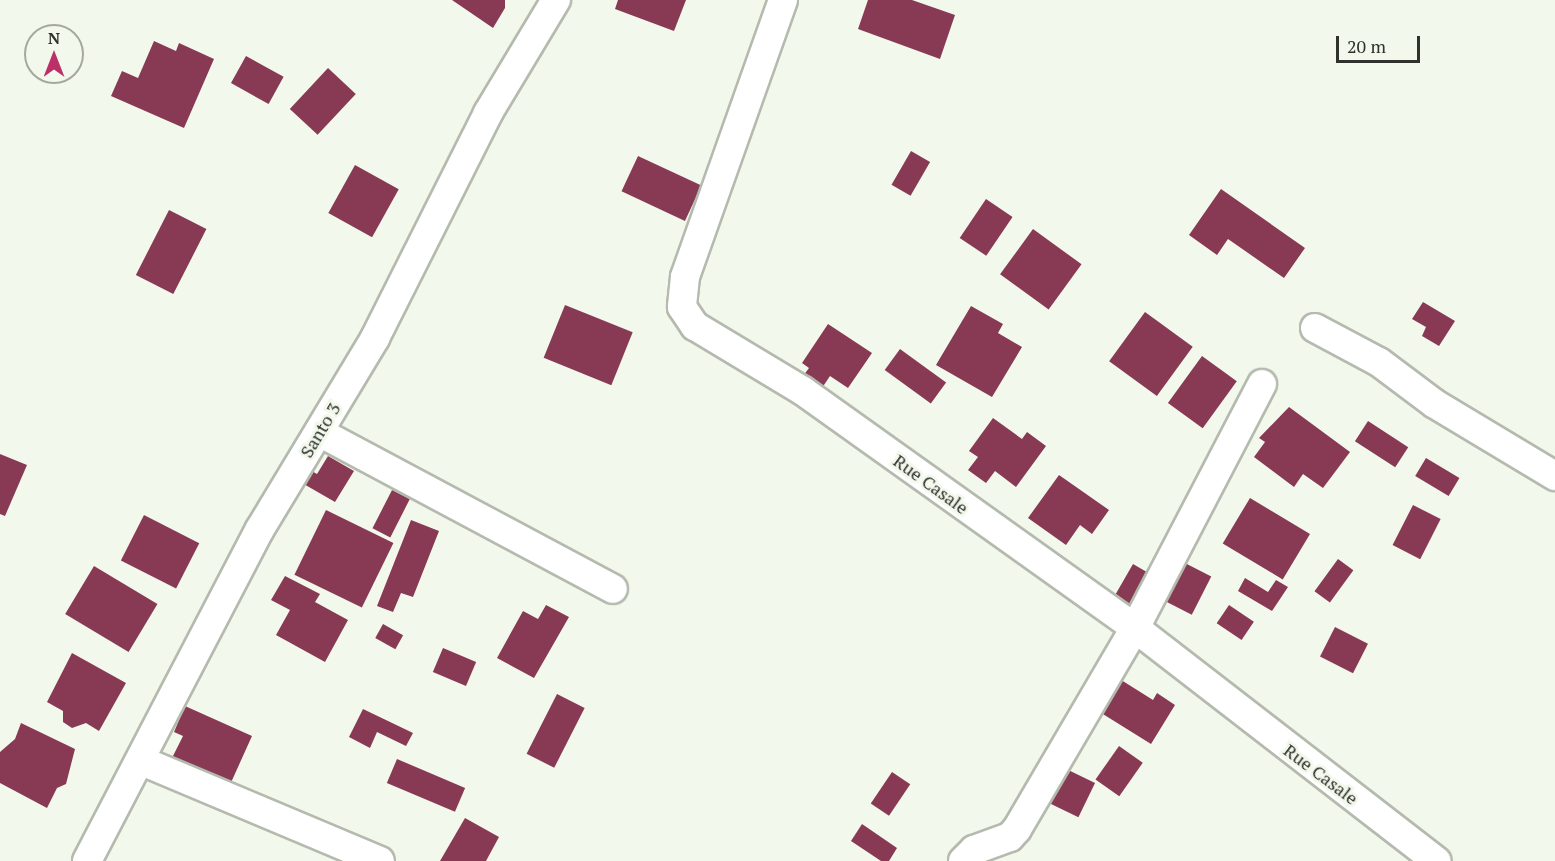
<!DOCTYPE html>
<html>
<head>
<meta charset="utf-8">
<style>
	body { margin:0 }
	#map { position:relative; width:1555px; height:861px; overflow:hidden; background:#f3f8ec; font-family:"PT Serif",serif }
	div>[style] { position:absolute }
	.building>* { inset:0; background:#883a55; transform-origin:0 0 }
	.roads { filter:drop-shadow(2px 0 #b4baae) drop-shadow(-2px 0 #b4baae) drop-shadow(0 2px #b4baae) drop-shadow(0 -2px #b4baae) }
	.street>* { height:28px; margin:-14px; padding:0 14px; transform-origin:14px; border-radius:14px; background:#fff }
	span { translate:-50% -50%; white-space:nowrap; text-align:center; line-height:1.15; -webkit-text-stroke:6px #f3f8ec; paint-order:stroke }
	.street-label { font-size:18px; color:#2e312c }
	.north { position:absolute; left:24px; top:24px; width:60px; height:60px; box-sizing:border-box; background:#f3f8ec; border:2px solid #a4a89f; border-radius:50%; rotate:0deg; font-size:16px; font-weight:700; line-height:24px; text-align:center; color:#2e312c }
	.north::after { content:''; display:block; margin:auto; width:21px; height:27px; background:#bb3069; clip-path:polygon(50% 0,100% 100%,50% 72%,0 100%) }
	.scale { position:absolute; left:1336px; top:36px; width:84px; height:27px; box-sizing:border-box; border:3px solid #2e312c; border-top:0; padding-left:8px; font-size:18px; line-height:21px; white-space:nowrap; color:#2e312c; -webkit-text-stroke:4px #f3f8ec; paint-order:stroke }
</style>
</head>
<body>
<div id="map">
	<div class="building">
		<div style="clip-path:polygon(452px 0,505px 0,505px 8px,493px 28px)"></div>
		<div style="clip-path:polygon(618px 0,686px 0,674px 31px,615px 9px)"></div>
		<div style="clip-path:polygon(868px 0,912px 0,955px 15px,940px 59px,858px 29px)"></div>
		<div style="clip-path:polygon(154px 41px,176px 51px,179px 43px,214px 59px,184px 128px,111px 96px,122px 71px,138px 78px)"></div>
		<div style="left:246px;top:56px;width:43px;height:31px;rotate:29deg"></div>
		<div style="left:328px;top:68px;width:38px;height:56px;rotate:43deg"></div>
		<div style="left:911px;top:151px;width:22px;height:39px;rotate:30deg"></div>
		<div style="left:638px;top:156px;width:70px;height:39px;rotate:25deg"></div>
		<div style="left:355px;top:165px;width:50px;height:55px;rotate:29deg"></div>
		<div style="clip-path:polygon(1221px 189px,1305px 248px,1284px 278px,1228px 239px,1217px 255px,1189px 235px)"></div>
		<div style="left:986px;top:199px;width:32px;height:47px;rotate:34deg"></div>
		<div style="left:169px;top:210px;width:42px;height:73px;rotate:27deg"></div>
		<div style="left:1033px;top:229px;width:60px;height:56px;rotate:36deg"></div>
		<div style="clip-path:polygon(1423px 302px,1455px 321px,1439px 346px,1422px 336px,1426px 327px,1412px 319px)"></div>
		<div style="left:565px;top:305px;width:73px;height:57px;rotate:22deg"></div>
		<div style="clip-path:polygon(971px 306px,1003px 324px,998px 333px,1022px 347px,992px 397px,936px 365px)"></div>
		<div style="left:1145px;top:312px;width:59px;height:61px;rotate:36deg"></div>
		<div style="clip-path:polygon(828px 324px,872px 353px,848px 388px,830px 376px,822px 388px,803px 376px,809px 368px,802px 363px)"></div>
		<div style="left:900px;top:349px;width:57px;height:26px;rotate:36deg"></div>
		<div style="left:1202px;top:356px;width:43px;height:58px;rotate:36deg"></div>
		<div style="clip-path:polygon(1289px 407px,1350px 452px,1323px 488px,1303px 474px,1294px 487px,1254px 457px,1265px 442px,1259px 438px)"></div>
		<div style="clip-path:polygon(993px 418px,1022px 439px,1027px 432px,1046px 446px,1016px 487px,995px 471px,986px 483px,968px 470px,978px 457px,969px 451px)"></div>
		<div style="left:1368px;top:421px;width:48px;height:24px;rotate:33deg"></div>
		<div style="clip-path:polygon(0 454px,27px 465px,5px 516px,0 514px)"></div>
		<div style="clip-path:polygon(328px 456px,354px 471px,335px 502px,302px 483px,310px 470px,317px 474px)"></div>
		<div style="left:1426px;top:458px;width:39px;height:21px;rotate:31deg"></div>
		<div style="clip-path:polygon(1059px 475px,1109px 510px,1092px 534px,1080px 525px,1066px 545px,1028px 518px)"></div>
		<div style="left:392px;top:490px;width:20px;height:43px;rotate:27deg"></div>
		<div style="left:1250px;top:498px;width:70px;height:53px;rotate:31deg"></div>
		<div style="left:1413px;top:505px;width:31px;height:45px;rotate:27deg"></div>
		<div style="left:326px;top:510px;width:75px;height:72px;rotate:26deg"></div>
		<div style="left:144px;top:515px;width:62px;height:51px;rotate:27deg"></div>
		<div style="clip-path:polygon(411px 520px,439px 531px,413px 597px,401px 593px,393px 612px,377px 606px)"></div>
		<div style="left:1338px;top:559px;width:19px;height:40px;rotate:36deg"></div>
		<div style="left:1181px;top:561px;width:34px;height:43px;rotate:27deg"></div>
		<div style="left:1133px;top:564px;width:20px;height:36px;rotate:30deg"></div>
		<div style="left:94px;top:566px;width:74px;height:56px;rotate:31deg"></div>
		<div style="clip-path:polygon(285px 576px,320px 594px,315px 602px,348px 620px,325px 662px,276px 635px,290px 610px,271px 600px)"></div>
		<div style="clip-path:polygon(1245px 578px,1268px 592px,1276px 580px,1288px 587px,1272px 611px,1238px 591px)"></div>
		<div style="clip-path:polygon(546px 605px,569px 617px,534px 678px,497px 658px,523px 611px,538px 619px)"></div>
		<div style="left:1229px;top:605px;width:30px;height:22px;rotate:34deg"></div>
		<div style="left:383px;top:624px;width:23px;height:16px;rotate:29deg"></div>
		<div style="left:1335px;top:627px;width:37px;height:33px;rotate:27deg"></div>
		<div style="left:443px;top:648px;width:36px;height:26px;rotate:23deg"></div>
		<div style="clip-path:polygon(72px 653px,126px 683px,99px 731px,86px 723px,72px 728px,63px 722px,63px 711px,47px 702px)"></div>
		<div style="clip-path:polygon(1118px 678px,1153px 700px,1157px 693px,1175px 705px,1151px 744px,1098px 711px)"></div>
		<div style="left:557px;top:694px;width:31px;height:67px;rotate:27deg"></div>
		<div style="clip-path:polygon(185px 706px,252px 736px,229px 787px,171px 760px,183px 736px,174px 732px)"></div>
		<div style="clip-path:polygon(363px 709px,413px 733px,406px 746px,377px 732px,370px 748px,349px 737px)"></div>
		<div style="clip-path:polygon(21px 723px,75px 749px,66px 784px,57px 788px,47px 808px,0 783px,0 752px,15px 739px)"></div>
		<div style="left:1119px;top:746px;width:29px;height:41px;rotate:35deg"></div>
		<div style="left:397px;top:759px;width:74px;height:26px;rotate:23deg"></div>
		<div style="left:1060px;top:766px;width:39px;height:38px;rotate:26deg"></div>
		<div style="left:892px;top:772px;width:22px;height:38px;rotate:34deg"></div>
		<div style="clip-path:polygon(465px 818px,499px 837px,486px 861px,440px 861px)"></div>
		<div style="clip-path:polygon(862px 824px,897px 848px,889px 861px,881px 861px,851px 841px)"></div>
	</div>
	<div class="roads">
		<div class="street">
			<div style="left:783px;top:0;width:294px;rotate:109.5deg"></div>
			<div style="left:685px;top:277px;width:30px;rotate:96deg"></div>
			<div style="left:682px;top:307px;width:23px;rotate:56deg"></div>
			<div style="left:695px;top:326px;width:126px;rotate:31deg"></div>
			<div style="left:803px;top:391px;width:408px;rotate:35.5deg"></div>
			<div style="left:1135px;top:628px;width:381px;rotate:37.7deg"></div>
			<div style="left:1315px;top:328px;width:72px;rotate:28deg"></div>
			<div style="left:1379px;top:362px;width:70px;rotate:36.9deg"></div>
			<div style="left:1435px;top:404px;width:140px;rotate:31deg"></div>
			<div style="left:319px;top:432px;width:333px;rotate:28.1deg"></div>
			<div style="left:142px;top:761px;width:258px;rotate:22.8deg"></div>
			<div style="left:87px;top:861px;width:374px;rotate:-62.5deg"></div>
			<div style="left:260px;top:529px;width:223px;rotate:-58.9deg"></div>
			<div style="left:375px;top:338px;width:252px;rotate:-63.3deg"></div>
			<div style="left:488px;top:113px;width:132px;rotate:-59deg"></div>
			<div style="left:963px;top:861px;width:16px;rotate:-45deg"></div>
			<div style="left:974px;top:850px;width:38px;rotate:-20deg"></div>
			<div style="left:1010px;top:837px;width:11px;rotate:-49deg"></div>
			<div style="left:1017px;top:829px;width:233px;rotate:-59.6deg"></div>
			<div style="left:1135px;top:628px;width:275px;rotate:-62.5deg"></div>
		</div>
	</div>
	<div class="street-label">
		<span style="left:320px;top:430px;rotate:-59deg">Santo 3</span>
		<span style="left:931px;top:484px;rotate:36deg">Rue Casale</span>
		<span style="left:1321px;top:774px;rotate:37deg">Rue Casale</span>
	</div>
	<div class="north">N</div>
	<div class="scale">20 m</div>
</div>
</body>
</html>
